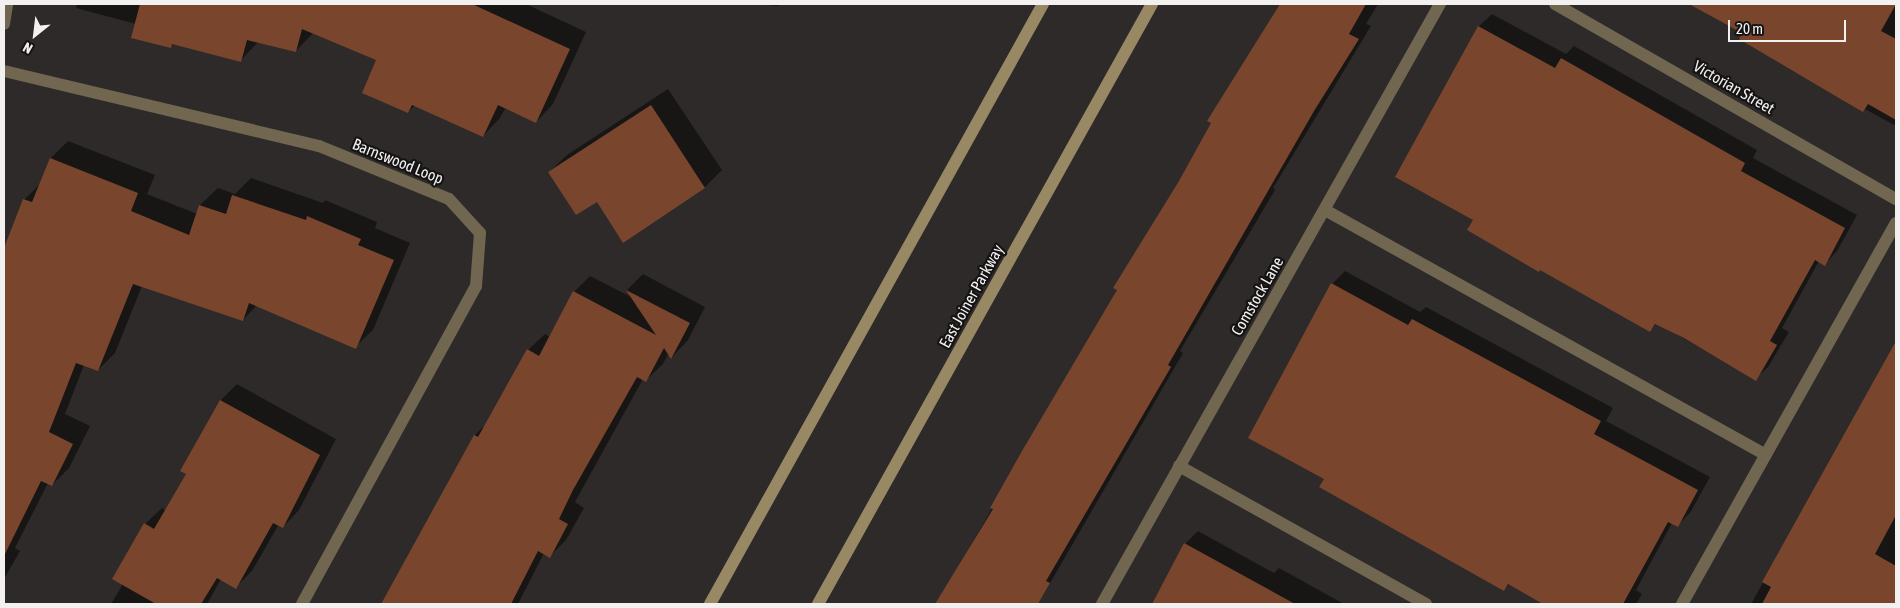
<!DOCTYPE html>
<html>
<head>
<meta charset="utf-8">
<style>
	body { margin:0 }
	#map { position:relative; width:1900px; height:608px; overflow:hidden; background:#2d2a29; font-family:"Asap Condensed",sans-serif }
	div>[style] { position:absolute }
	.shadow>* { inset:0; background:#0007 }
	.building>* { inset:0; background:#79462d }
	.minor>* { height:12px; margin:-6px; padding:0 6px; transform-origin:6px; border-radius:6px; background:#716750 }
	.secondary>* { height:12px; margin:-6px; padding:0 6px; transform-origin:6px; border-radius:6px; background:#988864 }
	span { translate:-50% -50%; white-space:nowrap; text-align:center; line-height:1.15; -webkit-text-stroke:4.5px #151313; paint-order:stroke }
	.street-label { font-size:16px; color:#f3f1f0 }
	.frame { position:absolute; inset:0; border:5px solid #f3f1f0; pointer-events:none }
	.north { position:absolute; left:10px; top:10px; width:50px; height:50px; -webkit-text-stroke:4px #151313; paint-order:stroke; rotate:209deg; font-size:14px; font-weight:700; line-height:20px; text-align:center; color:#f3f1f0 }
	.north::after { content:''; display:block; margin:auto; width:18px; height:22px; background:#f3f1f0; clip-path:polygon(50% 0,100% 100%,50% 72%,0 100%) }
	.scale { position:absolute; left:1728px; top:20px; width:118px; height:22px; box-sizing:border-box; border:2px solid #f3f1f0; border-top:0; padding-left:6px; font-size:15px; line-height:18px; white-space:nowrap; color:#f3f1f0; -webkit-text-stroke:4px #151313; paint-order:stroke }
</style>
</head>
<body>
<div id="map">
	<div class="shadow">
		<div style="clip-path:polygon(77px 4px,526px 4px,586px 32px,553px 104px,536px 122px,506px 107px,500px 118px,483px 136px,415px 105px,408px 112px,378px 60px,313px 33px,296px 51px,259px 41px,241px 60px,174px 43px,170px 47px,136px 24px,76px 8px)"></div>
		<div style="clip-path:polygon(757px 4px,779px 4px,778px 6px)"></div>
		<div style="clip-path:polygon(1280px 4px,1378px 4px,1366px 24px,1371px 26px,1273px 188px,1275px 190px,1180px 351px,1183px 353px,1038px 604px,937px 604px,1180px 182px,1212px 122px,1209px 120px)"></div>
		<div style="clip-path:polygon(1692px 4px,1896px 4px,1896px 126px,1865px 109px,1863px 111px,1744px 33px)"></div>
		<div style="clip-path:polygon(1492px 14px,1566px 54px,1574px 46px,1757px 150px,1753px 158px,1857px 215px,1837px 251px,1825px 264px,1819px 261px,1782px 328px,1789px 332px,1768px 367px,1755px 379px,1657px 323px,1650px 331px,1474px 220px,1396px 177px,1479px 26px)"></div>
		<div style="clip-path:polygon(668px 89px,722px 170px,705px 187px,623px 241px,597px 200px,549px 172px,567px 155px)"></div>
		<div style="clip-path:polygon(68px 141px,155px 175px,147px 194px,197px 214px,200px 205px,218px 188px,235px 194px,251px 178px,323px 203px,325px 200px,377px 222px,375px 228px,410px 243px,373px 330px,355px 347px,257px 305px,243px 320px,142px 286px,115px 353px,98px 370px,84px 365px,65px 414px,90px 426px,69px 468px,52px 485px,48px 483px,15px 548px,20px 551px,4px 579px,4px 252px,24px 200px,41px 183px,51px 158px)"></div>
		<div style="clip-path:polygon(1345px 271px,1420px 312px,1426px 307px,1613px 408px,1606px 421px,1710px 477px,1690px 513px,1677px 526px,1672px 523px,1636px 590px,1642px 594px,1636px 604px,1546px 604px,1510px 583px,1504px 590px,1325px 479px,1332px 284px)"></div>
		<div style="clip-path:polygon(643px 274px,705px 307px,688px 340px,672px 357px,669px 352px,663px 364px,646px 380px,643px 379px,575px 502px,584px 508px,566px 540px,550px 556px,544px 553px,518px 604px,381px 604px,475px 435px,489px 421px,528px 350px,545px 334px,550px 337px,574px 292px,590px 276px,633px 298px,627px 290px)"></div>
		<div style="clip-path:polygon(1896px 346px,1896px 604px,1751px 604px,1894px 348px)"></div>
		<div style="clip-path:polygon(237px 384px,336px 439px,299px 510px,283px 527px,279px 524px,252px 571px,236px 587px,221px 579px,207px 604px,111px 604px,123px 584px,145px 524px,162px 508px,166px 511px,187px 474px,182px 471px,221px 400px)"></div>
		<div style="clip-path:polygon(1198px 531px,1274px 573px,1279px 568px,1344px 604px,1152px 604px,1185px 544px)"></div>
	</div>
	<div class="building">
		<div style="clip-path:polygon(140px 4px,472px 4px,570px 49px,536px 123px,498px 105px,483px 137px,412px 105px,408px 113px,362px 93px,376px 60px,302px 29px,296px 52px,247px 40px,241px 62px,172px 44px,171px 48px,131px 38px)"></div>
		<div style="clip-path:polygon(1280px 4px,1366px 4px,1349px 34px,1359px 39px,1314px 111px,1168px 365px,1171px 367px,1046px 581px,1050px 583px,1038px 604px,935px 604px,993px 509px,990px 508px,1022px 451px,1117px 290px,1113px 288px,1179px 181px,1211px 123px,1207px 121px)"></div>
		<div style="clip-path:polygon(1689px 4px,1896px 4px,1881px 31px,1896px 39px,1896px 120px,1868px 104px,1863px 112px,1844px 101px,1739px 39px,1742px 33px)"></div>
		<div style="clip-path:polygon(1478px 26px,1555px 68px,1561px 58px,1745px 163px,1741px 171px,1845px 228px,1825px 266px,1815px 260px,1770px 341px,1777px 345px,1756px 381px,1684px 338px,1655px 324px,1650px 332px,1540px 270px,1539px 272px,1467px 230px,1473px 220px,1395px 177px)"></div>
		<div style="clip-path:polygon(651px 105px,705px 188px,623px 243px,597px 202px,576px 215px,548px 172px)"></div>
		<div style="clip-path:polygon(50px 158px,138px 193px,131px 211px,189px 235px,199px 205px,226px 214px,232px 195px,306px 220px,307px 216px,361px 239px,358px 245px,394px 260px,356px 349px,249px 303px,243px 321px,133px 284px,98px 371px,76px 363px,49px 432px,73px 444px,52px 486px,41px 481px,4px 556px,4px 248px,23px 199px,32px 202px)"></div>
		<div style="clip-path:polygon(1331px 283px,1408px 325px,1412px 319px,1601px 421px,1594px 434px,1698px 490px,1678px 527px,1668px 522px,1623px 604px,1543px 604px,1508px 584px,1504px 591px,1319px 487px,1324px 479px,1248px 438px)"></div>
		<div style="clip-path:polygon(626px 290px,690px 323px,671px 359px,664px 348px,646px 382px,637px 377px,573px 490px,559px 519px,568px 524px,550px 558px,538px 551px,511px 604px,381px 604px,474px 435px,478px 437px,527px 349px,539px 356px,573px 291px,656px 335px)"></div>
		<div style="clip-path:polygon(1896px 341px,1896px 515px,1875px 554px,1896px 566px,1896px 604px,1762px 604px,1771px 587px,1762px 582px)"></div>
		<div style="clip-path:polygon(220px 400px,320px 455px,283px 528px,273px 523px,236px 589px,217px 578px,201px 604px,156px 604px,112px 579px,144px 523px,154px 529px,186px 474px,180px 471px)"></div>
		<div style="clip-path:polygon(1184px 543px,1295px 604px,1152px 604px)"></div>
	</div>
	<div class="minor">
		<div style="left:1555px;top:4px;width:393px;rotate:29.8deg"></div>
		<div style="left:4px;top:24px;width:20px;rotate:-81deg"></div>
		<div style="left:4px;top:71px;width:324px;rotate:13.4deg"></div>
		<div style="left:319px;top:146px;width:140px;rotate:22.2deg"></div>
		<div style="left:449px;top:199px;width:46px;rotate:47.6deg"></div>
		<div style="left:480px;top:233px;width:53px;rotate:94.3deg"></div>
		<div style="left:476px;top:286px;width:362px;rotate:118.7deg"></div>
		<div style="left:1325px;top:210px;width:504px;rotate:29.05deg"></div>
		<div style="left:1179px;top:466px;width:283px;rotate:29.2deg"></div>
		<div style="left:1102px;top:604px;width:689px;rotate:-60.61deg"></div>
		<div style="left:1682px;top:604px;width:437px;rotate:-60.7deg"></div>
	</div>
	<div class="secondary">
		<div style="left:710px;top:604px;width:686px;rotate:-60.97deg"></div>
		<div style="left:818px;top:604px;width:687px;rotate:-60.9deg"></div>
	</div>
	<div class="street-label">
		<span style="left:1734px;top:87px;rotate:30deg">Victorian Street</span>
		<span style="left:398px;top:161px;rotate:22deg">Barnswood Loop</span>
		<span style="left:971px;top:296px;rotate:-61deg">East Joiner Parkway</span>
		<span style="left:1257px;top:296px;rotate:-60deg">Comstock Lane</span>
	</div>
	<div class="frame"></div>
	<div class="north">N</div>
	<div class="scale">20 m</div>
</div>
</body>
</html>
